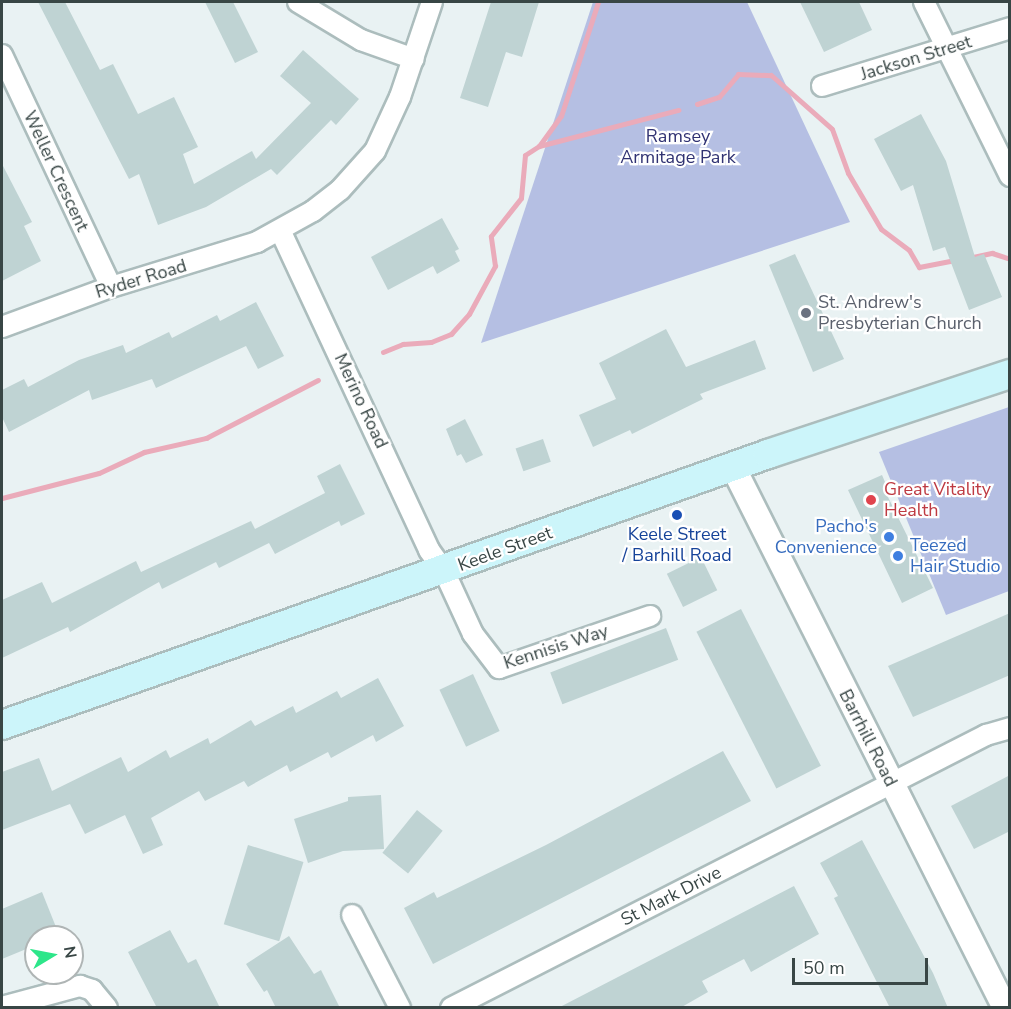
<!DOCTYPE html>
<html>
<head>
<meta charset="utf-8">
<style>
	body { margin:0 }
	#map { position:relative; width:1011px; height:1009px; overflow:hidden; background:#e9f2f3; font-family:"Nunito Sans",sans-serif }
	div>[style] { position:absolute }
	.green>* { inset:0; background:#b5bfe3 }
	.stream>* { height:5px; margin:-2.5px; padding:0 2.5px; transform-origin:2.5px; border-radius:2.5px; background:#eaabba }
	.building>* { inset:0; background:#bfd3d3; transform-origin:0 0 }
	.roads { filter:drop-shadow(2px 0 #acbdbd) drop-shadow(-2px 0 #acbdbd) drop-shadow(0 2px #acbdbd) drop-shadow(0 -2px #acbdbd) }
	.minor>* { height:20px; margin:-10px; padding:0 10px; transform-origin:10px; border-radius:10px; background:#fff }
	.tertiary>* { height:24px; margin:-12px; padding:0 12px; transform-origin:12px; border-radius:12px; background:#fff }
	.secondary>* { height:28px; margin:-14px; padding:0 14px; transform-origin:14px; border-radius:14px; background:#ccf5fa }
	.dots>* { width:16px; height:16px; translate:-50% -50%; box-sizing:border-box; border:3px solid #fff; border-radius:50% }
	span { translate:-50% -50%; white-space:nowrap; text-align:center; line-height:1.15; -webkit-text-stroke:4.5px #fff; paint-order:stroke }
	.street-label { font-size:18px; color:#384645 }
	.park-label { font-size:18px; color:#303272 }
	.worship-label { font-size:18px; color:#5b616d }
	.left { translate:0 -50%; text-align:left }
	.health-label { font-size:18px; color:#be3a42 }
	.shop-label { font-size:18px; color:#366cbe }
	.right { translate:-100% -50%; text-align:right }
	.transit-label { font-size:18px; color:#164399 }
	.frame { position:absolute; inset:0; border:3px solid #384645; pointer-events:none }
	.north { position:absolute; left:24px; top:925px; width:60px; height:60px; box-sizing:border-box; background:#fff; border:2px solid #afb5b5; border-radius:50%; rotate:80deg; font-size:16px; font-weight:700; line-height:24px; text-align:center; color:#384645 }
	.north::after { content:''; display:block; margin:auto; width:21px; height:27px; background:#2de68a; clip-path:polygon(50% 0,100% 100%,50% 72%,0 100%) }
	.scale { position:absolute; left:792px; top:958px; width:136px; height:27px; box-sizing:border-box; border:3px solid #384645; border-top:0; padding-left:8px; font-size:18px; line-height:21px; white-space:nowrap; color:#384645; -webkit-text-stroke:4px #fff; paint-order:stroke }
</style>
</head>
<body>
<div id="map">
	<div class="green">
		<div style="clip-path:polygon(593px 2px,747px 2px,850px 222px,481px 343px)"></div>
		<div style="clip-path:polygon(1009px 407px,1009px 591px,946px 615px,879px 452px)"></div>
	</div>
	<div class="stream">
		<div style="left:697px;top:104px;width:23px;rotate:-18deg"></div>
		<div style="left:719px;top:97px;width:30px;rotate:-50deg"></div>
		<div style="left:738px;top:74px;width:33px;rotate:2deg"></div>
		<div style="left:771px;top:75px;width:81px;rotate:41.5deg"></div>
		<div style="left:832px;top:129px;width:47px;rotate:70deg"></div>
		<div style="left:848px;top:173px;width:65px;rotate:59.5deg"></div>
		<div style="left:881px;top:229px;width:35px;rotate:37deg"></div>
		<div style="left:909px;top:250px;width:20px;rotate:60deg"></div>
		<div style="left:919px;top:267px;width:38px;rotate:-11deg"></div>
		<div style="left:539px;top:146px;width:37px;rotate:-54deg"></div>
		<div style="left:561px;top:116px;width:120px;rotate:-72deg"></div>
		<div style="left:968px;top:258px;width:25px;rotate:-12deg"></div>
		<div style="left:992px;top:253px;width:19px;rotate:18deg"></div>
		<div style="left:383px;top:352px;width:22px;rotate:-22deg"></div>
		<div style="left:403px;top:344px;width:28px;rotate:-4deg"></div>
		<div style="left:431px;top:342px;width:22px;rotate:-22deg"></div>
		<div style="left:451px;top:334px;width:27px;rotate:-48deg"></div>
		<div style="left:469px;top:314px;width:55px;rotate:-61.6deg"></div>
		<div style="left:495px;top:266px;width:30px;rotate:-98deg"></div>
		<div style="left:491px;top:236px;width:48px;rotate:-51.7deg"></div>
		<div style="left:521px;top:198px;width:43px;rotate:-84.7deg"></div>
		<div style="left:525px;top:155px;width:17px;rotate:-33deg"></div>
		<div style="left:539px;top:146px;width:144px;rotate:-14.5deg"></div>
		<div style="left:2px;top:498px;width:100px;rotate:-14.5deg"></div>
		<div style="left:99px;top:473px;width:50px;rotate:-25deg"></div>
		<div style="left:144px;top:452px;width:64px;rotate:-12.7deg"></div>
		<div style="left:206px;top:438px;width:126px;rotate:-27.4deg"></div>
	</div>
	<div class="building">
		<div style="clip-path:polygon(38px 2px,65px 2px,100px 70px,113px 64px,138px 114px,174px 97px,198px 147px,183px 154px,194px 184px,252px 151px,256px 159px,311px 103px,280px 76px,303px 50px,359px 99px,336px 125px,331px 120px,277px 175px,271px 169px,206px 207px,158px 225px,139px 174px,129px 179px)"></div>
		<div style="clip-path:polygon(205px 2px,233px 2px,258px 52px,235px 63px)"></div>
		<div style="clip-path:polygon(491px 2px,539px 2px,522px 57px,506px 52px,488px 107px,460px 98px)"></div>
		<div style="clip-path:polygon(800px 2px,859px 2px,872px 30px,824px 52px)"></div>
		<div style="clip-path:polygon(921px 114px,946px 161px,975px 257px,984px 254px,1002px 297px,969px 310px,945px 247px,933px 251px,913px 185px,901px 191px,874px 139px)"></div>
		<div style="clip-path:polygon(2px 164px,32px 222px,24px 226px,41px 261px,2px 281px)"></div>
		<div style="clip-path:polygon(442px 218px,459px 249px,455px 251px,460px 261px,437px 274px,433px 266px,388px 290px,371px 257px)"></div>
		<div style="clip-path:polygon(795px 254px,844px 359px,813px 372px,769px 265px)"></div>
		<div style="clip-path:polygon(256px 302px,284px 356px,258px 369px,246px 346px,156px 388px,152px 379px,92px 400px,89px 390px,9px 432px,2px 417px,2px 390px,24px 379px,28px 387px,79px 360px,123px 345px,126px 353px,169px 332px,172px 338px,217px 315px,220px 321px)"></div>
		<div style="clip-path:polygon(666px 329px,686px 367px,755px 340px,766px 369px,700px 394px,703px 399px,632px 434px,630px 430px,593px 447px,579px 415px,616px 399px,599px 363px)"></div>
		<div style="clip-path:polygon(465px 419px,483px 455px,466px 463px,461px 454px,457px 456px,446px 429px)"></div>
		<div style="left:543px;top:439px;width:24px;height:29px;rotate:71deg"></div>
		<div style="clip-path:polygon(340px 464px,365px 514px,341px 526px,339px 521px,275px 554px,269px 543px,219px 568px,216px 562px,162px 589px,159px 582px,70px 632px,68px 627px,2px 658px,2px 600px,42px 582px,52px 603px,136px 561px,141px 572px,251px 521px,255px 529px,325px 493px,317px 476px)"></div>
		<div style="clip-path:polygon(882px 475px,888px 489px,885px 491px,933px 588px,902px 603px,848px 490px)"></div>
		<div style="left:701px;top:557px;width:37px;height:38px;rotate:64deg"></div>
		<div style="left:741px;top:609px;width:176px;height:50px;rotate:63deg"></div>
		<div style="clip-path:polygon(1010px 613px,1010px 675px,913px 717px,888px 666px)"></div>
		<div style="left:666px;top:628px;width:34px;height:124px;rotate:69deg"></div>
		<div style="left:473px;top:674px;width:63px;height:37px;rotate:65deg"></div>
		<div style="clip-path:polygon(378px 678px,404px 726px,376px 742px,373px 735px,331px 758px,328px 752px,290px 772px,287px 765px,248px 787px,244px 781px,205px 801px,199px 791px,151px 818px,163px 845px,143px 854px,125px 815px,85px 834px,70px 804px,2px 830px,2px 772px,39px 758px,52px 791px,121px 757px,128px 772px,166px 750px,170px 758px,208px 738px,210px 744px,251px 720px,255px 726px,293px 706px,296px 713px,337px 691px,341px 698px)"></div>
		<div style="clip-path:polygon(723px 751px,751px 801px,433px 964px,404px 908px,434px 892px,437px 898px,546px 845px)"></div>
		<div style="clip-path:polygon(1010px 775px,1010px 831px,974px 849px,951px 806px)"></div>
		<div style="clip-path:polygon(381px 795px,384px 849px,343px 851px,308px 863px,294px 819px,348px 801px,348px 797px)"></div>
		<div style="left:417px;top:810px;width:33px;height:55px;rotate:39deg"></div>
		<div style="clip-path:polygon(862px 840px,933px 973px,948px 1008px,890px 1008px,834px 898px,838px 896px,820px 863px)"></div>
		<div style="left:248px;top:845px;width:58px;height:83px;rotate:17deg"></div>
		<div style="clip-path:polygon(794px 886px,819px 934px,751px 972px,744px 959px,702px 981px,708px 992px,680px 1008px,558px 1008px)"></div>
		<div style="clip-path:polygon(42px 892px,60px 937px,36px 937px,36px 945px,2px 959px,2px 909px)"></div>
		<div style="clip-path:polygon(170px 930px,188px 963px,196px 959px,220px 1008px,157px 1008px,128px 952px)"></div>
		<div style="clip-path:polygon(289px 936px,314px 974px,321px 970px,340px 1008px,276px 1008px,267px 990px,264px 992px,246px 964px)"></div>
	</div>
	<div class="roads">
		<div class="minor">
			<div style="left:298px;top:2px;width:74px;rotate:31.1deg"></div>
			<div style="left:361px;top:40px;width:56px;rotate:19.7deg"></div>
			<div style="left:924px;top:2px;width:194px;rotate:63.7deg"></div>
			<div style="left:2px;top:55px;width:256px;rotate:64.8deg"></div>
			<div style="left:822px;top:86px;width:197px;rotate:-17.1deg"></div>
			<div style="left:280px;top:230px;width:353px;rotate:65deg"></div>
			<div style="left:429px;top:550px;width:26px;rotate:54deg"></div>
			<div style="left:444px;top:571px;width:69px;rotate:65.3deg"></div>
			<div style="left:473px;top:634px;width:43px;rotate:52.6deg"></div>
			<div style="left:499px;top:668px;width:160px;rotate:-19deg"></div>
			<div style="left:2px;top:327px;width:116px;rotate:-20.2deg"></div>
			<div style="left:111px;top:287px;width:153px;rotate:-17.1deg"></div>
			<div style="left:257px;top:242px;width:64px;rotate:-29deg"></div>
			<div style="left:313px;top:211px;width:34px;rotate:-38deg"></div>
			<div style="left:340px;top:190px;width:52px;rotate:-48.1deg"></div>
			<div style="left:375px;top:151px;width:60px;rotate:-65.2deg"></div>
			<div style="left:400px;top:97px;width:100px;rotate:-71.4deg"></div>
			<div style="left:352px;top:915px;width:105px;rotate:62.7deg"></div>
			<div style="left:2px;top:1007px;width:81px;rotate:-15.1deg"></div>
			<div style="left:80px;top:986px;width:13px;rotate:18deg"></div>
			<div style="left:92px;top:990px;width:23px;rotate:50deg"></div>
			<div style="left:451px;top:1008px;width:601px;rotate:-27.03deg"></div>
			<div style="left:986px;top:735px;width:25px;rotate:-16deg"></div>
		</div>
		<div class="tertiary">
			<div style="left:733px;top:467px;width:606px;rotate:63.31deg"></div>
		</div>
		<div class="secondary">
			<div style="left:2px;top:725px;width:813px;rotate:-19.48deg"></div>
			<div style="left:768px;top:454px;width:255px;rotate:-18.3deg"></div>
		</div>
	</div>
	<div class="dots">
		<div style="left:806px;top:313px;background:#6b7280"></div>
		<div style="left:871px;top:500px;background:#e0444e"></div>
		<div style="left:677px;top:515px;background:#1a4fb4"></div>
		<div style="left:889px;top:537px;background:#3f7fe0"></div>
		<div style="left:898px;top:556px;background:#3f7fe0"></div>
	</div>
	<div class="street-label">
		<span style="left:916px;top:58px;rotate:-17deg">Jackson Street</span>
		<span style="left:56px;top:171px;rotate:65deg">Weller Crescent</span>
		<span style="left:141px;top:279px;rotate:-17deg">Ryder Road</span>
		<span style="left:361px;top:401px;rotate:65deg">Merino Road</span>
		<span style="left:505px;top:549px;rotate:-20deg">Keele Street</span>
		<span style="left:556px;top:647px;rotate:-18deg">Kennisis Way</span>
		<span style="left:868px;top:738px;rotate:63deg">Barrhill Road</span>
		<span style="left:671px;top:896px;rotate:-27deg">St Mark Drive</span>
	</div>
	<div class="park-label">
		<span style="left:678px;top:147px">Ramsey<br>Armitage Park</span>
	</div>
	<div class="worship-label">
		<span class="left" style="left:818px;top:313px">St. Andrew's<br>Presbyterian Church</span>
	</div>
	<div class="health-label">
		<span class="left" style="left:884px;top:500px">Great Vitality<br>Health</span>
	</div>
	<div class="shop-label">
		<span class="right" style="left:877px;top:537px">Pacho's<br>Convenience</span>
		<span class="left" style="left:910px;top:556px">Teezed<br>Hair Studio</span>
	</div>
	<div class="transit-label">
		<span style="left:677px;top:545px">Keele Street<br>/ Barhill Road</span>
	</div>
	<div class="frame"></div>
	<div class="north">N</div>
	<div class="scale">50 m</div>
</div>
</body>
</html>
